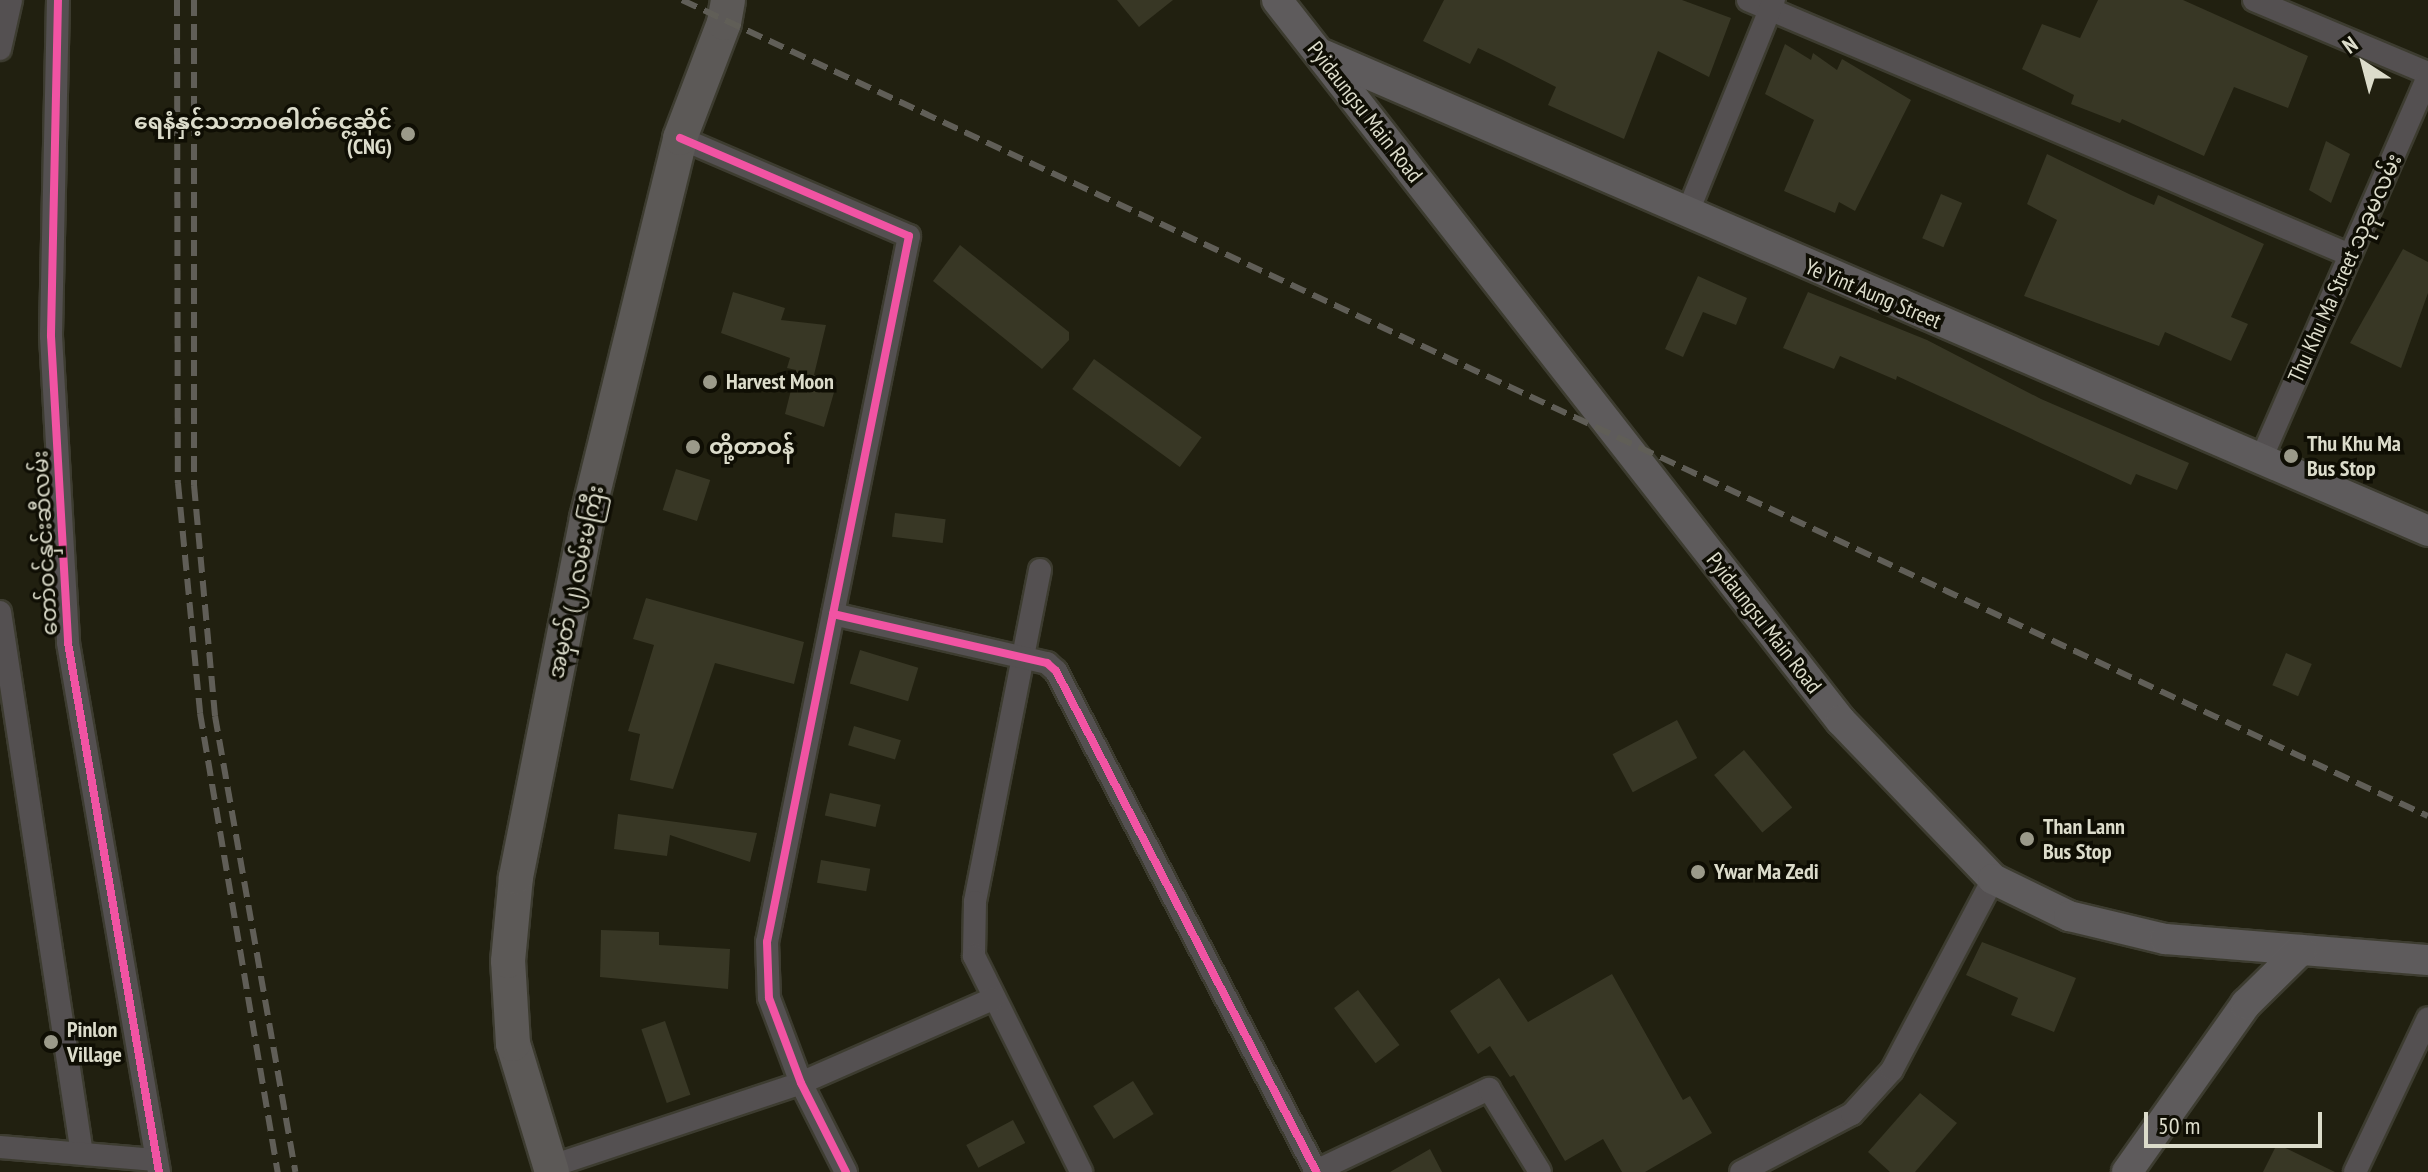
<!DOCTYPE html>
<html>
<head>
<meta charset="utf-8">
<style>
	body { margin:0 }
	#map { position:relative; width:2428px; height:1172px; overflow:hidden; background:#212010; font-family:"PT Sans Narrow","Noto Sans Myanmar",sans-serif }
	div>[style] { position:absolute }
	.building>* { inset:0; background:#383725; transform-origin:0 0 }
	.roads { filter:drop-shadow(2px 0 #3d3c30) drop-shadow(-2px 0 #3d3c30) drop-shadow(0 2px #3d3c30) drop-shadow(0 -2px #3d3c30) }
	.street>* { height:22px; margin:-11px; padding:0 11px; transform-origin:11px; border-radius:11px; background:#545051 }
	.secondary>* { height:30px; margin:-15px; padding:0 15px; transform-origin:15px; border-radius:15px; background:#5e5b5c }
	.primary>* { height:34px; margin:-17px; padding:0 17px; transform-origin:17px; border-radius:17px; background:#5c5957 }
	.rail>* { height:6px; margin-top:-3px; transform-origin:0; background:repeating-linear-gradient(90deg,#605e57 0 16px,transparent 0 24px) }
	.cycleway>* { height:8px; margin:-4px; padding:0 4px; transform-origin:4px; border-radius:4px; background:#f153a3 }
	.dots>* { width:22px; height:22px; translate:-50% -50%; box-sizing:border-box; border:4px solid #0f0e04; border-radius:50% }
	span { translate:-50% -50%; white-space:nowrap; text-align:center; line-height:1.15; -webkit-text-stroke:7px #0f0e04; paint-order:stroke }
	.street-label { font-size:22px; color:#dcdccb }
	.poi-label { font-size:22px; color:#dcdccb; font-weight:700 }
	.right { translate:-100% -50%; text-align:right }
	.left { translate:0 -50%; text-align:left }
	.north { position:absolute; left:2324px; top:24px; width:80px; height:80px; -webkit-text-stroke:6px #0f0e04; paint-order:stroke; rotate:324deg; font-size:22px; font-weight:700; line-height:32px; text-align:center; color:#dcdccb }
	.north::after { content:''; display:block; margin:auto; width:28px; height:36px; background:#dcdccb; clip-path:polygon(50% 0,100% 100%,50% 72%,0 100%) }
	.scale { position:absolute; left:2144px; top:1112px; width:178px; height:36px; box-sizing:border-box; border:4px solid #dcdccb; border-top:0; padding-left:10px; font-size:24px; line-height:28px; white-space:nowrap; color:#dcdccb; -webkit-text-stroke:6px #0f0e04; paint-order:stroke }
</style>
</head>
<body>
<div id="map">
	<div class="building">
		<div style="clip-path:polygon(1117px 0,1173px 0,1139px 27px)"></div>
		<div style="clip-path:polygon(1444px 0,1682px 0,1731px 18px,1709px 77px,1658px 51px,1624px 139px,1548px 105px,1556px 87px,1503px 60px,1478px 48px,1470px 64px,1423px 41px)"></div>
		<div style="clip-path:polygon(2098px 0,2183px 0,2308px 56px,2288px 108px,2234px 87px,2204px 156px,2122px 119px,2120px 123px,2071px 104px,2074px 95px,2022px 69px,2042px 24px,2080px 38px)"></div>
		<div style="clip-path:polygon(1785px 44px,1811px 60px,1813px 53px,1837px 70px,1842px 59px,1911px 100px,1855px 211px,1839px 202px,1835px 213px,1784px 191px,1814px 120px,1765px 94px)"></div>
		<div style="clip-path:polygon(2326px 141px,2350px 154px,2331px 203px,2309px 190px)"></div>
		<div style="clip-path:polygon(2047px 154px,2131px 195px,2154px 205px,2158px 195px,2264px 244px,2231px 317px,2248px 324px,2231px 361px,2165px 332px,2159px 346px,2024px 296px,2057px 220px,2027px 204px)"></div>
		<div style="left:1941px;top:194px;width:23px;height:48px;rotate:23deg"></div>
		<div style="clip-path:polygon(960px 245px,1069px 332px,1069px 340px,1042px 369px,933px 281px)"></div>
		<div style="clip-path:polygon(2403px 249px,2428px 262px,2428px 293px,2401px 368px,2350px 343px)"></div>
		<div style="clip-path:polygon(1698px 276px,1747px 298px,1736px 325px,1703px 312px,1683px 357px,1665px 349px)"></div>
		<div style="clip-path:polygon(733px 292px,785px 308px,781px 320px,826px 325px,814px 375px,837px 382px,824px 427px,785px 414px,796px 370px,787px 368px,790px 358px,721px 333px)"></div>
		<div style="clip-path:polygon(1808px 292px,1927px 340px,2041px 399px,2189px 463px,2177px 490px,2136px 474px,2131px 485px,1897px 376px,1896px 380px,1840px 356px,1834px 369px,1783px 348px)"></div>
		<div style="left:1094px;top:359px;width:133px;height:37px;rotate:36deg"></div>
		<div style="left:676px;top:469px;width:36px;height:43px;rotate:18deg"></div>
		<div style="left:895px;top:513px;width:51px;height:24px;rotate:7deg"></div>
		<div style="clip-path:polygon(646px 598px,804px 642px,794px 684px,715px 663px,673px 789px,630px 780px,640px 734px,628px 731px,654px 645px,633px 639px)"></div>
		<div style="left:860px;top:650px;width:61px;height:35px;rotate:17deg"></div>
		<div style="left:2286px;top:653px;width:28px;height:35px;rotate:23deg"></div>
		<div style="left:1677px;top:720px;width:43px;height:73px;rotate:62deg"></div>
		<div style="left:854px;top:726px;width:49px;height:20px;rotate:17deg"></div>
		<div style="left:1744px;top:750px;width:75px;height:39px;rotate:50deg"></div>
		<div style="left:830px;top:793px;width:52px;height:23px;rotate:13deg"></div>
		<div style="clip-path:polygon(618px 814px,757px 833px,750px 862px,670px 835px,667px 856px,614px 849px)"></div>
		<div style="left:821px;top:860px;width:50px;height:23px;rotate:10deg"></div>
		<div style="clip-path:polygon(601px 930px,659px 932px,659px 945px,730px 949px,728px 989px,600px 977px)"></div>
		<div style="clip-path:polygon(1982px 942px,2076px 978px,2054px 1032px,2011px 1015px,2018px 998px,1966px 975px)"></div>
		<div style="clip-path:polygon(1612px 974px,1683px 1100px,1690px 1096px,1712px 1133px,1645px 1172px,1622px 1172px,1603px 1139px,1565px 1161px,1514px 1075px,1510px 1077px,1490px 1046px,1478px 1054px,1450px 1011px,1499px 978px,1528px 1022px)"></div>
		<div style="left:1358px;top:990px;width:69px;height:30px;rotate:53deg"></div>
		<div style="left:665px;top:1021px;width:78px;height:25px;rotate:71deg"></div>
		<div style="left:1133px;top:1081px;width:39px;height:47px;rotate:58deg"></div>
		<div style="clip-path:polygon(1920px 1093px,1957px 1123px,1915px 1172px,1890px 1172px,1868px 1152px)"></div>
		<div style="left:1013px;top:1120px;width:26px;height:53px;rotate:62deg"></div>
		<div style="clip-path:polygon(2277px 1144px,2335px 1172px,2263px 1172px)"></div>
		<div style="clip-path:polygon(1430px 1149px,1442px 1172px,1390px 1172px)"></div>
	</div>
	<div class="roads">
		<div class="street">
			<div style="left:58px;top:0;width:336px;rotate:91.2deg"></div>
			<div style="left:51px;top:336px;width:307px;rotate:86.8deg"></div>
			<div style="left:68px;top:643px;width:537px;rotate:80.24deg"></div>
			<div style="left:1748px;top:0;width:654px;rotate:22.96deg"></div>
			<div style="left:2254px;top:0;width:189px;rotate:22.8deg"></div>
			<div style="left:0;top:49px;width:50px;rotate:-77.3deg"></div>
			<div style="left:680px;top:138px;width:249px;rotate:23.2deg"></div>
			<div style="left:909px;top:236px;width:720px;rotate:101.37deg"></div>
			<div style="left:767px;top:942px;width:56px;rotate:88deg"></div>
			<div style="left:769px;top:998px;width:91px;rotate:69.4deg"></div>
			<div style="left:801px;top:1083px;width:100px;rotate:63.2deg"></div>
			<div style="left:1687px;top:214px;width:231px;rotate:-67.9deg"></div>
			<div style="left:2261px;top:459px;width:418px;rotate:-66.4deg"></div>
			<div style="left:1040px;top:570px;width:338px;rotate:101.1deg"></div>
			<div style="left:975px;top:902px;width:54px;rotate:91.1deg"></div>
			<div style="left:974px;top:956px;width:241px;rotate:63.6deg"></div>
			<div style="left:0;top:612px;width:548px;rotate:81.4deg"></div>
			<div style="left:833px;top:614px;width:220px;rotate:12.9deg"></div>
			<div style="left:1047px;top:663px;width:12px;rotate:42deg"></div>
			<div style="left:1056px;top:671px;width:564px;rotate:62.53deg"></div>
			<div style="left:0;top:1147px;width:156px;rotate:4.8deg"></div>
			<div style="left:549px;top:1167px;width:266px;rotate:-18.4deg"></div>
			<div style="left:801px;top:1083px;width:209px;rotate:-23.7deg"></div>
			<div style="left:1314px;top:1172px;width:194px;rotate:-25.4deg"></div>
			<div style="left:1489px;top:1089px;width:97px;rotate:58.4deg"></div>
			<div style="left:1741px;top:1172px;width:125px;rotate:-27.6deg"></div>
			<div style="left:1852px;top:1114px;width:59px;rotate:-47.7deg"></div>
			<div style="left:1892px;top:1070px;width:216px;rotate:-62.1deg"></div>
			<div style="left:2355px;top:1172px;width:170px;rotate:-64.6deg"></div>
		</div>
		<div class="secondary">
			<div style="left:1277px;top:0;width:915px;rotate:51.97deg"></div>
			<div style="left:1841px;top:721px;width:219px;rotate:46.1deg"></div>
			<div style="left:1993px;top:879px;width:85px;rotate:26deg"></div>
			<div style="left:2069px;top:916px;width:99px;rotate:13.5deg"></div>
			<div style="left:2165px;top:939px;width:264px;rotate:4.6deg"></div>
			<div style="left:1324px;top:55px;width:1202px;rotate:23.32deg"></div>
			<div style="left:2127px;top:1172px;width:206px;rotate:-54.7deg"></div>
			<div style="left:2246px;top:1004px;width:77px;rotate:-44.5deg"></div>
		</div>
		<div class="primary">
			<div style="left:552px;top:1172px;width:134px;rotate:-106.9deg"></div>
			<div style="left:513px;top:1044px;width:83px;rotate:-93.4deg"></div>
			<div style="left:508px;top:961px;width:84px;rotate:-84.6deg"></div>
			<div style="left:516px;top:877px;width:366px;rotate:-78.8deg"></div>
			<div style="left:587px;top:518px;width:391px;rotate:-76.2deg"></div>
			<div style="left:680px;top:138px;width:123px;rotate:-69.1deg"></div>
			<div style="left:724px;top:23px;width:23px;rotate:-80deg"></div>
		</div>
	</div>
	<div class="rail">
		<div style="left:177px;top:0;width:483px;rotate:89.9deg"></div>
		<div style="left:178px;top:483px;width:231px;rotate:84.5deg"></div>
		<div style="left:200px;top:713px;width:466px;rotate:80.4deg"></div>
		<div style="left:194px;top:0;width:485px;rotate:90deg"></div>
		<div style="left:194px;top:485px;width:232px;rotate:84.8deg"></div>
		<div style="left:215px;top:716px;width:463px;rotate:80deg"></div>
		<div style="left:682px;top:0;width:1927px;rotate:25.05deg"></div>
	</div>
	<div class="cycleway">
		<div style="left:58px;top:0;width:336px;rotate:91.2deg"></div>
		<div style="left:51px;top:336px;width:307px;rotate:86.8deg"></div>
		<div style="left:68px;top:643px;width:537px;rotate:80.24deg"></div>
		<div style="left:680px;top:138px;width:249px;rotate:23.2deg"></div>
		<div style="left:909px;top:236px;width:720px;rotate:101.37deg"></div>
		<div style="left:767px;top:942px;width:56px;rotate:88deg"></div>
		<div style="left:769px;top:998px;width:91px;rotate:69.4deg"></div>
		<div style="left:801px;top:1083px;width:100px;rotate:63.2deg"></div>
		<div style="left:833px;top:614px;width:220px;rotate:12.9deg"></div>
		<div style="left:1047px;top:663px;width:12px;rotate:42deg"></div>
		<div style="left:1056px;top:671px;width:564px;rotate:62.53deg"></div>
	</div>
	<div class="dots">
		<div style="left:408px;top:134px;background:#9b9a8a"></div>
		<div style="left:710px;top:382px;background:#9b9a8a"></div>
		<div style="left:693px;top:447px;background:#9b9a8a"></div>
		<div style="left:2291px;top:456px;background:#9b9a8a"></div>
		<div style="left:2027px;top:839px;background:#9b9a8a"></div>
		<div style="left:1698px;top:872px;background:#9b9a8a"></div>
		<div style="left:51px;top:1042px;background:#9b9a8a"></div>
	</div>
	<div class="street-label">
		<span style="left:1365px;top:112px;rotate:52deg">Pyidaungsu Main Road</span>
		<span style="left:2345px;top:268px;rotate:-66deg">Thu Khu Ma Street သုခုမလမ်း</span>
		<span style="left:1873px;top:294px;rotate:23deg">Ye Yint Aung Street</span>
		<span style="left:45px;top:543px;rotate:-93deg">တော်ဝင်နှင်းဆီလမ်း</span>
		<span style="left:576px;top:582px;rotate:-78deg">အမှတ် (၂) လမ်းမကြီး</span>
		<span style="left:1764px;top:623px;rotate:52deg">Pyidaungsu Main Road</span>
	</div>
	<div class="poi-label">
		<span class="right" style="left:392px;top:134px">ရေနံနှင့်သဘာဝဓါတ်ငွေ့ဆိုင်<br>(CNG)</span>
		<span class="left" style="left:726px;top:382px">Harvest Moon</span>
		<span class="left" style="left:2307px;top:456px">Thu Khu Ma<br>Bus Stop</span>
		<span class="left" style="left:709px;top:447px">တို့တာဝန်</span>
		<span class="left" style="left:2043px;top:839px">Than Lann<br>Bus Stop</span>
		<span class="left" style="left:1714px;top:872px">Ywar Ma Zedi</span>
		<span class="left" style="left:67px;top:1042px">Pinlon<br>Village</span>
	</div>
	<div class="north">N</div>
	<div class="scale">50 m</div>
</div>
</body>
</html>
